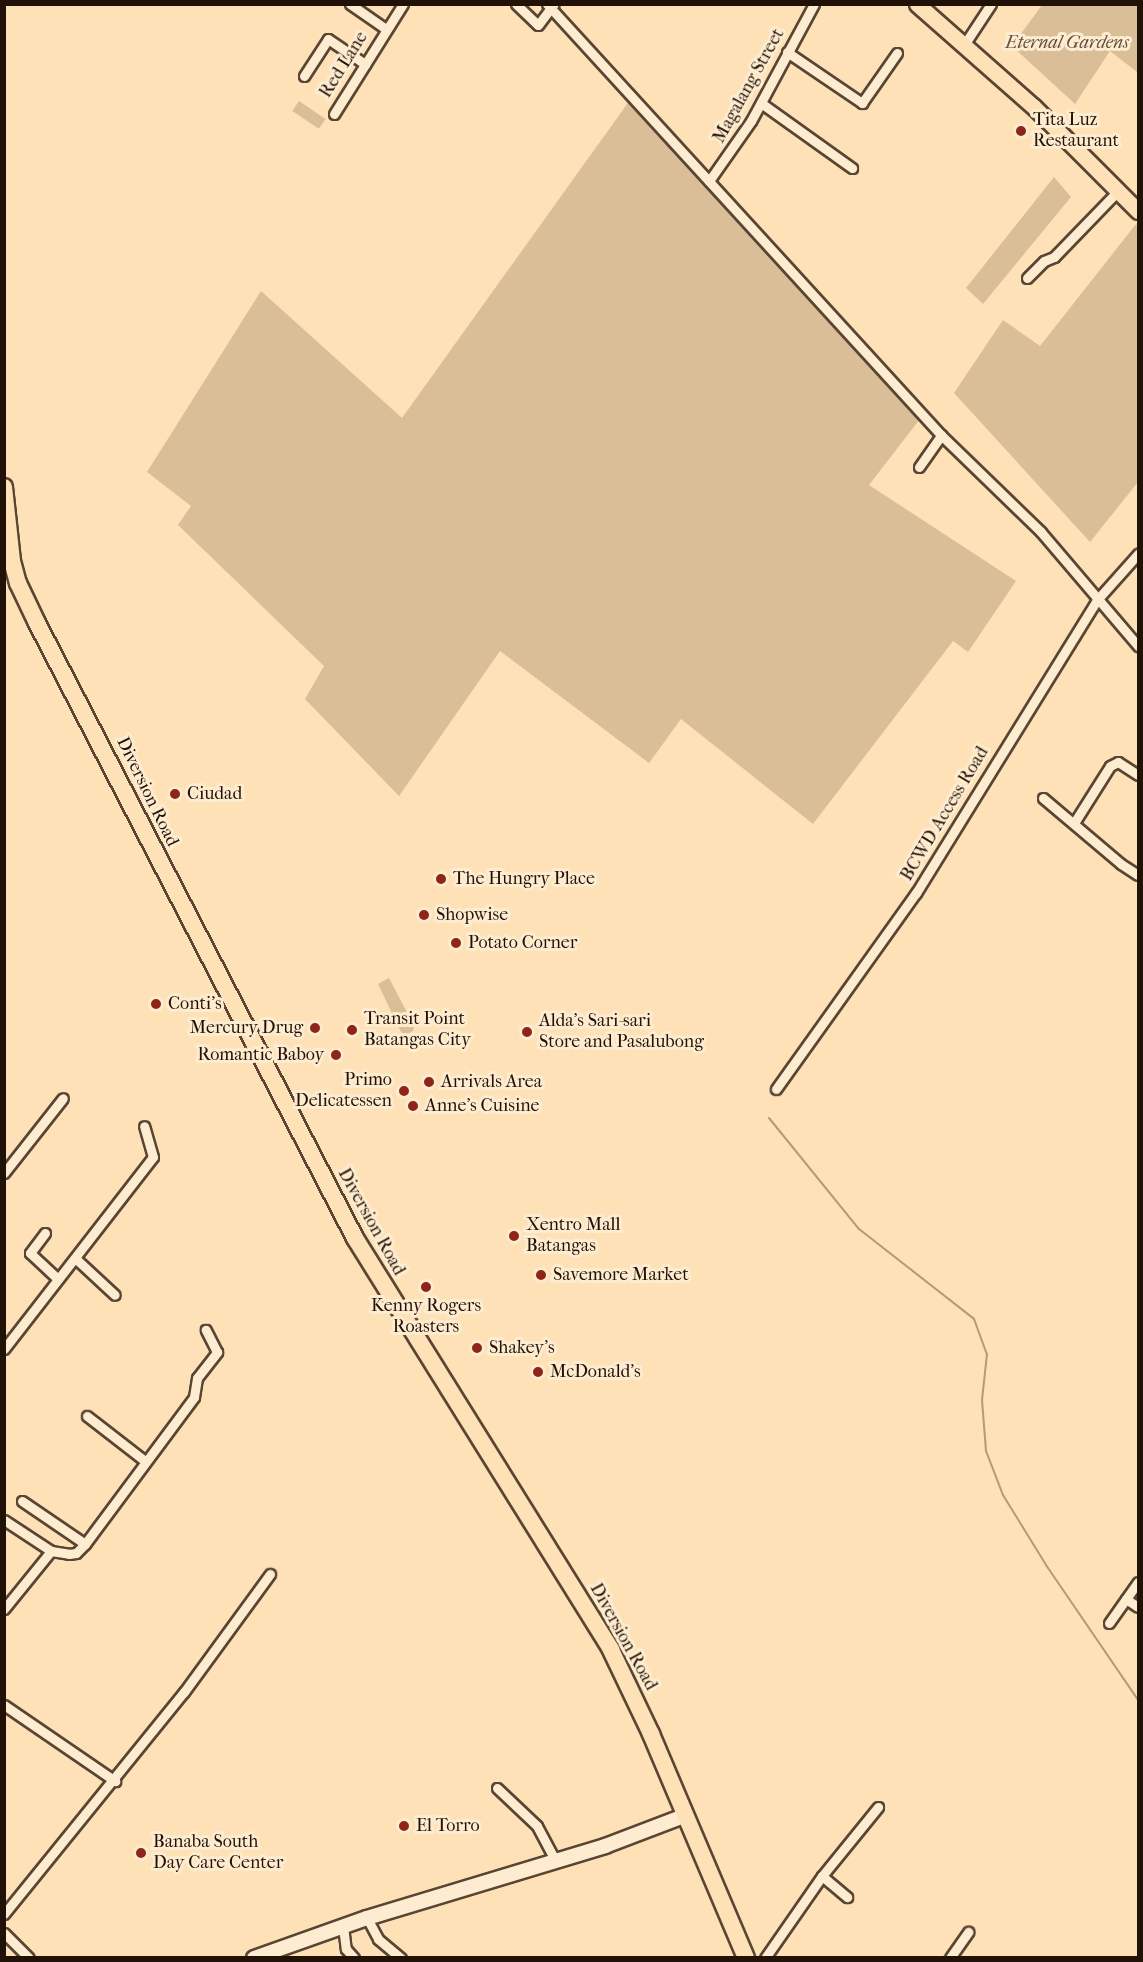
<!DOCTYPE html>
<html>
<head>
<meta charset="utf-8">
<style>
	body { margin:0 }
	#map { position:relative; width:1143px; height:1962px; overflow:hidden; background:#fee1b6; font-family:"IM FELL French Canon",serif }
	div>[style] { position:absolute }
	.green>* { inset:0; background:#d9be98; transform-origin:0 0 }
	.stream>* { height:2px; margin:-1px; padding:0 1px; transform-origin:1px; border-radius:1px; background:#b39a7a }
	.roads { filter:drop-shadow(2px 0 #594533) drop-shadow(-2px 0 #594533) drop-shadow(0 2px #594533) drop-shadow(0 -2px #594533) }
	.street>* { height:9px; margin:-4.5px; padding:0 4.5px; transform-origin:4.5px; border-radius:4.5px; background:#feecd0 }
	.secondary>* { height:14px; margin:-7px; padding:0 7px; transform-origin:7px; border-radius:7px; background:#feecd0 }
	.primary>* { height:15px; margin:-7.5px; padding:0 7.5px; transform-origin:7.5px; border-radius:7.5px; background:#fee1b6 }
	.highway>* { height:16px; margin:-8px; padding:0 8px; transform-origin:8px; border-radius:8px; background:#fee1b6 }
	.dots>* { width:16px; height:16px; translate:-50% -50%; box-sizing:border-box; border:3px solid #feecd0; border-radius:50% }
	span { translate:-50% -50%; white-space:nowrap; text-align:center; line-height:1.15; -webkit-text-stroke:6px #feecd0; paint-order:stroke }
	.park-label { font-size:18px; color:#624e3a; font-style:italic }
	.street-label { font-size:18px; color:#221107 }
	.poi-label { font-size:18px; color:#221107 }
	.left { translate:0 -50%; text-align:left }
	.right { translate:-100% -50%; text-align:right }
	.frame { position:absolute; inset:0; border:6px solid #221107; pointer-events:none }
</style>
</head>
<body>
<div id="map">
	<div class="green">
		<div style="clip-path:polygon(1042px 5px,1138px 5px,1138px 70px,1137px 72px,1110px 51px,1075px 104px,1012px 46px)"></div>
		<div style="clip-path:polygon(630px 100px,920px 419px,869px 485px,1016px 581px,968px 652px,953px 641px,813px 824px,681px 719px,649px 763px,500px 651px,399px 796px,305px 699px,324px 666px,178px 525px,191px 506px,147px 472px,261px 291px,402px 418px)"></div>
		<div style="left:299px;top:101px;width:32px;height:12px;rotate:34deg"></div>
		<div style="clip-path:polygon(1054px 177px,1071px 197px,983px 304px,966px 288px)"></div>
		<div style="clip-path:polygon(1136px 224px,1138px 227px,1138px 482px,1090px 542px,954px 393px,1003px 320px,1040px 346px)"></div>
		<div style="clip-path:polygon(389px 978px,414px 1026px,413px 1031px,403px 1036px,378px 984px)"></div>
	</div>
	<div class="stream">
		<div style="left:769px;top:1118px;width:143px;rotate:51deg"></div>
		<div style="left:859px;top:1229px;width:146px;rotate:38deg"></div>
		<div style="left:974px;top:1319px;width:37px;rotate:70deg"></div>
		<div style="left:987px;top:1354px;width:46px;rotate:96.2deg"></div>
		<div style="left:982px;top:1400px;width:51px;rotate:85.5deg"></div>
		<div style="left:986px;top:1451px;width:47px;rotate:68.9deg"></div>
		<div style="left:1003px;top:1495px;width:82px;rotate:58.4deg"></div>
		<div style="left:1046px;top:1565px;width:163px;rotate:55.7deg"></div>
	</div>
	<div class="roads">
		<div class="street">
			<div style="left:350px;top:4px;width:44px;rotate:34.8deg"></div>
			<div style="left:516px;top:4px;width:30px;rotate:44deg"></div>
			<div style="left:538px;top:25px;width:26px;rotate:-53deg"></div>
			<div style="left:547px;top:4px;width:584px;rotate:47.57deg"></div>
			<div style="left:941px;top:435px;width:139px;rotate:44.1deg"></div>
			<div style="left:1041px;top:532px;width:150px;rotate:49.6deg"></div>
			<div style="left:964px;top:45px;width:49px;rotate:-56.6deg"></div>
			<div style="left:787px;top:52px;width:91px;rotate:34.2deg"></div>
			<div style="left:862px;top:103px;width:61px;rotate:-55deg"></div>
			<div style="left:304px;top:76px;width:44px;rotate:-57deg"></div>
			<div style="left:328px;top:39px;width:45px;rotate:34deg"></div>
			<div style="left:761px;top:103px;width:112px;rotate:35.5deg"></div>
			<div style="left:334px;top:114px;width:130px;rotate:-57.9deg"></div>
			<div style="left:709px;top:181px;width:73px;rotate:-55deg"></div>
			<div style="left:751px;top:121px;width:133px;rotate:-61.7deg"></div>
			<div style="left:1027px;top:278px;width:24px;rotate:-45deg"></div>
			<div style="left:1044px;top:261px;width:11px;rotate:-22deg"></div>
			<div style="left:1054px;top:257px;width:93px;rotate:-45.9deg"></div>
			<div style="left:919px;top:467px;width:39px;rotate:-55deg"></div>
			<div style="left:1043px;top:798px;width:102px;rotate:40.2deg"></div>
			<div style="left:1121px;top:864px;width:20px;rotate:33deg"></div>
			<div style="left:1074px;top:823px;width:67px;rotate:-57.7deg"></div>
			<div style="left:1110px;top:766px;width:9px;rotate:-27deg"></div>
			<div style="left:1118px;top:762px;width:24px;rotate:33deg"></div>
			<div style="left:776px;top:1089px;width:241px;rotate:-54.5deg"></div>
			<div style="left:916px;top:893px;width:344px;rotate:-58.3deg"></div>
			<div style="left:1097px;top:600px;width:62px;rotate:-48.3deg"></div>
			<div style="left:4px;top:1173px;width:95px;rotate:-51.8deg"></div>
			<div style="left:45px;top:1233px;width:25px;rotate:127deg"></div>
			<div style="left:30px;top:1253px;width:38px;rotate:43deg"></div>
			<div style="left:75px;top:1258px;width:54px;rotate:42.8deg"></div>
			<div style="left:4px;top:1349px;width:243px;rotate:-52.2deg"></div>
			<div style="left:153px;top:1157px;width:32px;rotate:-106deg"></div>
			<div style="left:87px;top:1416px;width:73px;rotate:37.8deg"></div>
			<div style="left:22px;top:1501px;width:76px;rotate:34.3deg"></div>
			<div style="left:4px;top:1520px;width:56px;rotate:33.4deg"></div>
			<div style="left:51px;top:1551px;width:18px;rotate:9deg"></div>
			<div style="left:69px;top:1554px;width:7px;rotate:-8deg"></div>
			<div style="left:76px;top:1553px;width:13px;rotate:-45deg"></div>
			<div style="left:85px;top:1544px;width:183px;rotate:-53.4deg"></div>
			<div style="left:194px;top:1397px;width:19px;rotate:-81deg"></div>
			<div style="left:197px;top:1378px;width:33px;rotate:-52deg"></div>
			<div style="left:217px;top:1352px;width:25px;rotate:-117deg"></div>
			<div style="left:1126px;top:1599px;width:14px;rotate:34deg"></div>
			<div style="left:4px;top:1609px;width:75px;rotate:-51deg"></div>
			<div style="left:1109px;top:1623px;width:50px;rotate:-54.7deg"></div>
			<div style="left:4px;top:1705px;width:135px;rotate:34.4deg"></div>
			<div style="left:497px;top:1788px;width:55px;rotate:43.5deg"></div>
			<div style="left:537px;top:1826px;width:40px;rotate:62deg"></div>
			<div style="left:822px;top:1876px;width:33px;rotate:40deg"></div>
			<div style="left:4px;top:1914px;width:286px;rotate:-51deg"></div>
			<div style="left:184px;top:1692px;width:146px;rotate:-53.9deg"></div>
			<div style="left:367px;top:1918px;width:24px;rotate:62deg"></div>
			<div style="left:378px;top:1939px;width:30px;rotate:40deg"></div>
			<div style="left:343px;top:1926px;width:23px;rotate:83deg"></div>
			<div style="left:346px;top:1949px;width:12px;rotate:48deg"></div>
			<div style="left:4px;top:1933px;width:35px;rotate:45deg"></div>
			<div style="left:765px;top:1958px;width:100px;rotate:-55.2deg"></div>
			<div style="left:822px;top:1876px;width:89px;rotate:-50.9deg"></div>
			<div style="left:950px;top:1958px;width:32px;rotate:-55deg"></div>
		</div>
		<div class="secondary">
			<div style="left:254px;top:1958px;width:120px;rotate:-19.5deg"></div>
			<div style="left:367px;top:1918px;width:249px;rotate:-16.8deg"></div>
			<div style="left:605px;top:1846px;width:85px;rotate:-20.8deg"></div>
		</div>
		<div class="primary">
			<div style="left:917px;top:4px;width:156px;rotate:41.4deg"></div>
			<div style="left:1034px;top:107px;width:147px;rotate:45deg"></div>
		</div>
		<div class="highway">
			<div style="left:4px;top:487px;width:74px;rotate:83.8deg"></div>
			<div style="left:12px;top:561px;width:23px;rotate:75deg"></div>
			<div style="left:18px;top:583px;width:44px;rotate:64.6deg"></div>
			<div style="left:37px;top:623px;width:692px;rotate:62.66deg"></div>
			<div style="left:355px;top:1238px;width:485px;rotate:58.1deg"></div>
			<div style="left:611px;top:1650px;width:93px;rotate:64.5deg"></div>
			<div style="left:651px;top:1734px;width:243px;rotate:67deg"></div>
		</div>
	</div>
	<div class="dots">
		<div style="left:1021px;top:131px;background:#8f2418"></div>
		<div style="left:175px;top:794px;background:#8f2418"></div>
		<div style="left:441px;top:879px;background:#8f2418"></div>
		<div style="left:424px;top:915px;background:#8f2418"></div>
		<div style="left:456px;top:943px;background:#8f2418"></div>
		<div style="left:156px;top:1004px;background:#8f2418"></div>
		<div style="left:315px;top:1028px;background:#8f2418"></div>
		<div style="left:352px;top:1030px;background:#8f2418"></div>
		<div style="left:527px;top:1032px;background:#8f2418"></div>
		<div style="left:336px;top:1055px;background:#8f2418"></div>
		<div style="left:429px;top:1082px;background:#8f2418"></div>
		<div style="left:404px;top:1091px;background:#8f2418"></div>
		<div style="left:413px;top:1106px;background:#8f2418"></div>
		<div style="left:514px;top:1236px;background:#8f2418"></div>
		<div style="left:541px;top:1275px;background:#8f2418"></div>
		<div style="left:426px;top:1287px;background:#8f2418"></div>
		<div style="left:477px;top:1348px;background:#8f2418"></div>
		<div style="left:538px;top:1372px;background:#8f2418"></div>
		<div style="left:404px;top:1826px;background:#8f2418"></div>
		<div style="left:141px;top:1853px;background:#8f2418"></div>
	</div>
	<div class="park-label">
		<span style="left:1067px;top:43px">Eternal Gardens</span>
	</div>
	<div class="street-label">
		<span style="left:344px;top:65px;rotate:-58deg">Red Lane</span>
		<span style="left:749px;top:86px;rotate:-61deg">Magalang Street</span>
		<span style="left:147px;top:792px;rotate:64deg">Diversion Road</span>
		<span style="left:945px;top:814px;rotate:-59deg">BCWD Access Road</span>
		<span style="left:371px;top:1222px;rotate:61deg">Diversion Road</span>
		<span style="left:623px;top:1637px;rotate:61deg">Diversion Road</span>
	</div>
	<div class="poi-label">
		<span class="left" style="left:1033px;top:131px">Tita Luz<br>Restaurant</span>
		<span class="left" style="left:187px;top:794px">Ciudad</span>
		<span class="left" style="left:453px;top:879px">The Hungry Place</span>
		<span class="left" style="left:436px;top:915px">Shopwise</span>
		<span class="left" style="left:468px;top:943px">Potato Corner</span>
		<span class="left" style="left:168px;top:1004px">Conti's</span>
		<span class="left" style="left:364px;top:1030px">Transit Point<br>Batangas City</span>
		<span class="left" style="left:539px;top:1032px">Alda's Sari-sari<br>Store and Pasalubong</span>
		<span class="right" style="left:303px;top:1028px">Mercury Drug</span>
		<span class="right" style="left:324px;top:1055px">Romantic Baboy</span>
		<span class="right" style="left:392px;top:1091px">Primo<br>Delicatessen</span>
		<span class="left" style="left:441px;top:1082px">Arrivals Area</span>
		<span class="left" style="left:425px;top:1106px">Anne's Cuisine</span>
		<span class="left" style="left:526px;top:1236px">Xentro Mall<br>Batangas</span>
		<span class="left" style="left:553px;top:1275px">Savemore Market</span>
		<span style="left:426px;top:1317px">Kenny Rogers<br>Roasters</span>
		<span class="left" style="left:489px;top:1348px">Shakey's</span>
		<span class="left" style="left:550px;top:1372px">McDonald's</span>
		<span class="left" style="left:416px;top:1826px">El Torro</span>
		<span class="left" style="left:153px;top:1853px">Banaba South<br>Day Care Center</span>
	</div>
	<div class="frame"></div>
</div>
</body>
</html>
